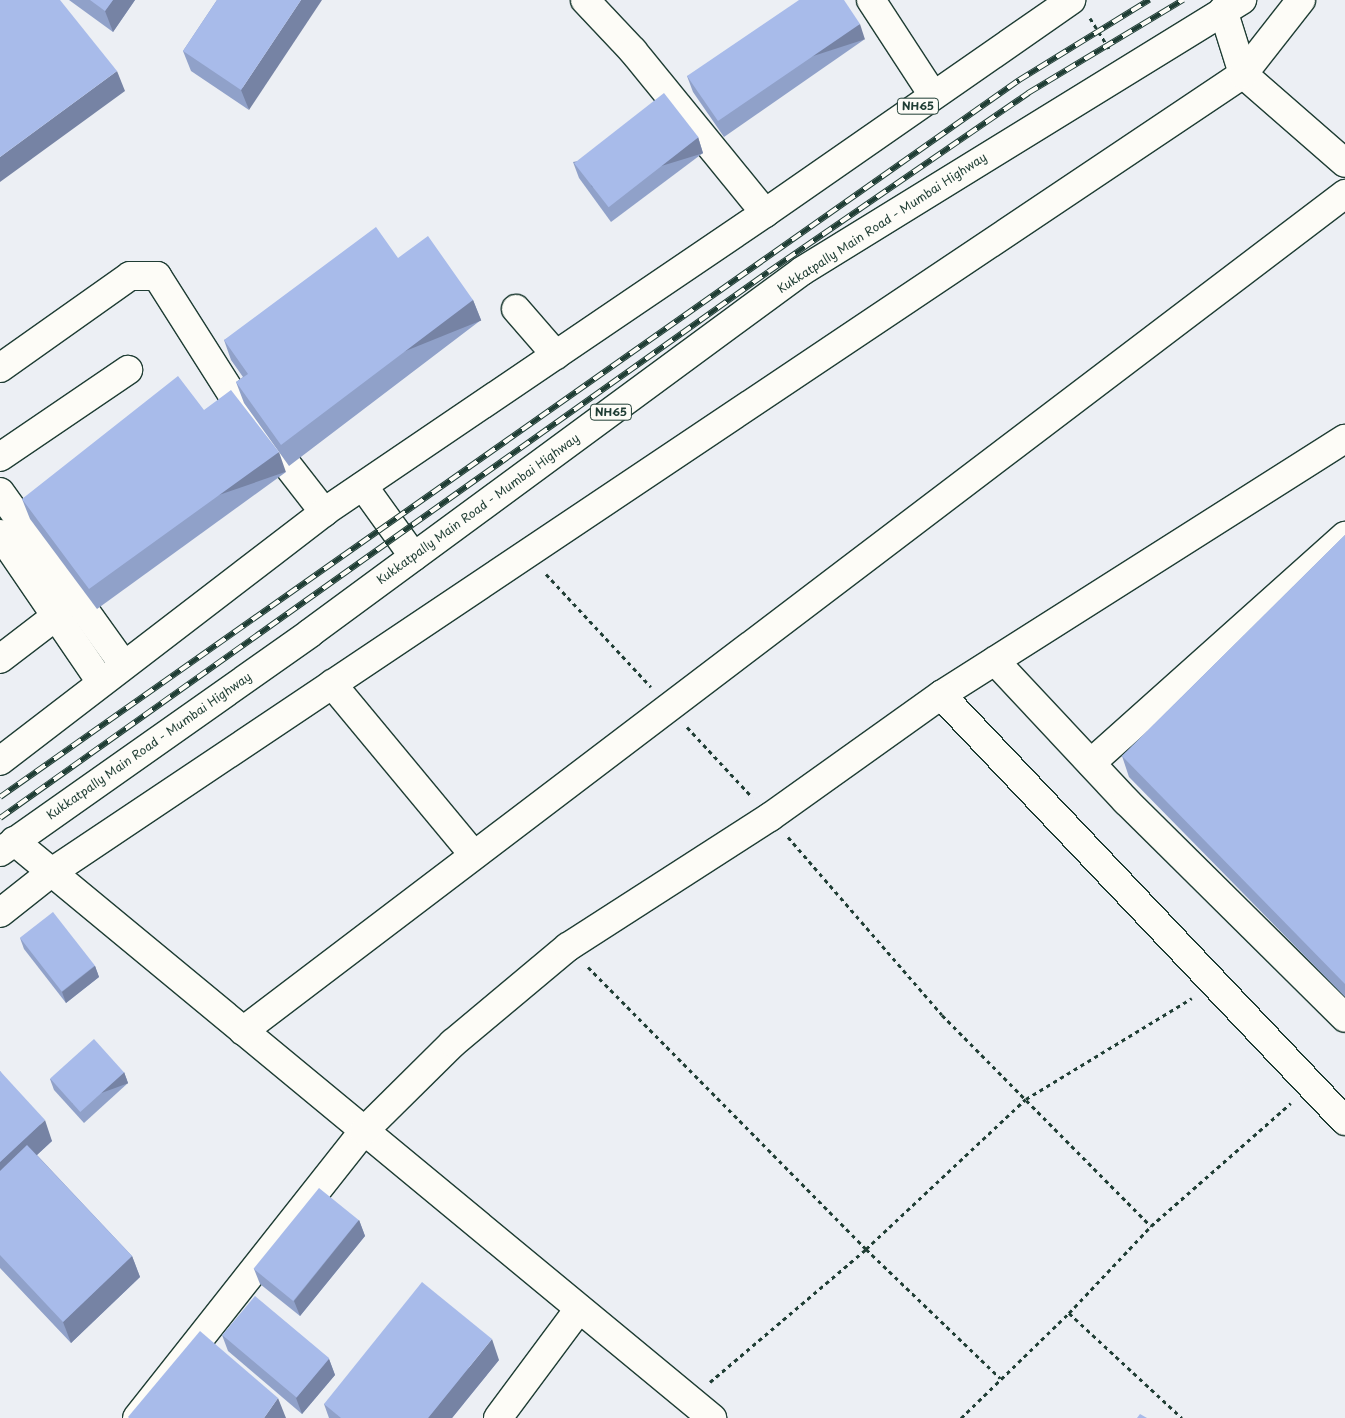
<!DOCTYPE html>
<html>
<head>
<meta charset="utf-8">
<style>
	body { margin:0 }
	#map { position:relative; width:1345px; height:1418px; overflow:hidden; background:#eceff4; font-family:"Playpen Sans",sans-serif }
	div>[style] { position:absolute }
	.path>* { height:3px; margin-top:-1.5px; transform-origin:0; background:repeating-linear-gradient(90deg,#1f3d34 0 4px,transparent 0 8px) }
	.roads { filter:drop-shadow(1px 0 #1f3d34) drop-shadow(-1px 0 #1f3d34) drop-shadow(0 1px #1f3d34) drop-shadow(0 -1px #1f3d34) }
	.minor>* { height:28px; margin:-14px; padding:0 14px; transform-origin:14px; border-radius:14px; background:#fdfcf7 }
	.highway>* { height:28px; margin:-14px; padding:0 14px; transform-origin:14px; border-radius:14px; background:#fdfcf7 }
	.rail>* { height:5.5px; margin-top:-2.75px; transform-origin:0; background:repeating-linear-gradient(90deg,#fdfcf7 0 11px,#1f3d34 0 22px); box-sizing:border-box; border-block:1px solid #1f3d34 }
	.wall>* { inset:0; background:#90a1c9 }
	.shaded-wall>* { inset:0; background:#7683a4; transform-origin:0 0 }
	.building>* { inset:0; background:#a8bbea; transform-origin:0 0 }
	span { translate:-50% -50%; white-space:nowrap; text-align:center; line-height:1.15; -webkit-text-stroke:5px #fdfcf7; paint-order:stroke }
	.shield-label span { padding:1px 4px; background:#fdfcf7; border:1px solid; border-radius:4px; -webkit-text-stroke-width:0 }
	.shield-label { font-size:11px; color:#1f3d34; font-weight:700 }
	.street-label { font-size:12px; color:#1f3d34 }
</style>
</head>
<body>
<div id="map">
	<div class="path">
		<div style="left:1090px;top:18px;width:36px;rotate:58deg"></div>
		<div style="left:546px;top:574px;width:154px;rotate:47.1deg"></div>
		<div style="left:687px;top:727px;width:96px;rotate:47.1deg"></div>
		<div style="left:788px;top:837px;width:235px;rotate:49.1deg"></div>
		<div style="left:942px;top:1015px;width:297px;rotate:45.3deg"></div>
		<div style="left:588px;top:967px;width:396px;rotate:45.4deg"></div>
		<div style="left:866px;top:1249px;width:186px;rotate:43.9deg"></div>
		<div style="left:1069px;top:1313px;width:154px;rotate:42.9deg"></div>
		<div style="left:710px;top:1382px;width:205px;rotate:-40.4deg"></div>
		<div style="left:866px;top:1249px;width:219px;rotate:-43.2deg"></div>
		<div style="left:1026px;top:1099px;width:194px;rotate:-31.3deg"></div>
		<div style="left:961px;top:1418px;width:151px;rotate:-44.2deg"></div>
		<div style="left:1069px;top:1313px;width:120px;rotate:-46.7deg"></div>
		<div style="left:1151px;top:1226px;width:186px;rotate:-41.3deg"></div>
	</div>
	<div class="roads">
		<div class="minor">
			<div style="left:585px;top:0;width:70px;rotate:46.7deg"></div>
			<div style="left:633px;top:51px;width:209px;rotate:50.8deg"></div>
			<div style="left:871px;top:0;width:113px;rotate:56.9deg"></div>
			<div style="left:1223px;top:10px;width:67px;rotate:72.6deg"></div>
			<div style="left:1243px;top:74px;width:135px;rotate:41.1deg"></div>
			<div style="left:516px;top:309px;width:61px;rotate:49deg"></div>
			<div style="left:0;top:368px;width:159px;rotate:-35.3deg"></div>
			<div style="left:130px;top:276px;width:27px"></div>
			<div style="left:157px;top:276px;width:140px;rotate:57.6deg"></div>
			<div style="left:232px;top:394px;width:150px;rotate:52.1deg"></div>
			<div style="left:0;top:457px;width:155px;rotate:-34.2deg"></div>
			<div style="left:0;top:492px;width:211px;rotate:54.4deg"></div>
			<div style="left:0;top:534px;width:179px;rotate:55.7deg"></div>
			<div style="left:0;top:659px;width:71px;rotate:-37.5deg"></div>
			<div style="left:995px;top:661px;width:192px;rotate:46.9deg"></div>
			<div style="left:1126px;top:801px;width:308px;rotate:44.7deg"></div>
			<div style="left:332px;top:684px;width:222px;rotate:50.3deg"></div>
			<div style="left:941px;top:695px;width:478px;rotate:-32.4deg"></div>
			<div style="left:1091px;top:763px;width:341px;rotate:-41.8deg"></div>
			<div style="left:14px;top:841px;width:906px;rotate:39.58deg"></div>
			<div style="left:0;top:913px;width:66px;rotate:-38.3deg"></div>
			<div style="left:52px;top:872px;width:1434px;rotate:-33.82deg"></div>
			<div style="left:1243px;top:74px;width:94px;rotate:-51.9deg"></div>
			<div style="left:243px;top:1031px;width:1384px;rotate:-37.22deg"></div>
			<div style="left:137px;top:1418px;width:366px;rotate:-51.7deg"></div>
			<div style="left:364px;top:1131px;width:125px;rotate:-44.7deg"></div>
			<div style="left:453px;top:1043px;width:150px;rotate:-39.9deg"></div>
			<div style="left:568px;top:947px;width:240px;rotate:-32.8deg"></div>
			<div style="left:770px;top:817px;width:210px;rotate:-35.5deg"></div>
			<div style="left:941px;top:695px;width:587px;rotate:46.52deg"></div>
			<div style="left:498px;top:1418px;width:136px;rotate:-53.4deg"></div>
		</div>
		<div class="highway">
			<div style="left:363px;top:486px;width:87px;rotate:54.3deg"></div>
			<div style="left:0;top:761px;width:409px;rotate:-37.5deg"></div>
			<div style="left:324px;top:512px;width:533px;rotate:-34.14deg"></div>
			<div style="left:765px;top:213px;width:373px;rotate:-34.8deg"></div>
			<div style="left:0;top:852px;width:380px;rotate:-35.2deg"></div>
			<div style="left:310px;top:633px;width:611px;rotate:-36.34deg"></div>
			<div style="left:802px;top:271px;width:517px;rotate:-31.63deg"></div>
		</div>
	</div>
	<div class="rail">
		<div style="left:0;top:797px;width:1246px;rotate:-35.13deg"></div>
		<div style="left:1019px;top:80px;width:153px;rotate:-31.6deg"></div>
		<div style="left:0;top:818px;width:942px;rotate:-35.41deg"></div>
		<div style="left:768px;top:272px;width:316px;rotate:-34.5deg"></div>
		<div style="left:1028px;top:93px;width:181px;rotate:-31deg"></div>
	</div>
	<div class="wall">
		<div style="clip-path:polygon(69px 0,135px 0,113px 32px)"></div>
		<div style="clip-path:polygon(217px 0,249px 110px,191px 71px,183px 51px)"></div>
		<div style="clip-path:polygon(865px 39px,724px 137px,693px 92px,687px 76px)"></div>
		<div style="clip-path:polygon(698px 137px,703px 153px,611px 222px,579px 178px,573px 162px)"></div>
		<div style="clip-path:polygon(398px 258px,473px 300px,481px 320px,289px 466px,244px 403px,236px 382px,243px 377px,231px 360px,224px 340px)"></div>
		<div style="clip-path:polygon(204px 410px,286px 472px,97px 609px,30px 519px,22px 499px)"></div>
		<div style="clip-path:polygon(1345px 535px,1345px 997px,1129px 777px,1122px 756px)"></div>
		<div style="clip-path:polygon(20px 938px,95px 966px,99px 977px,66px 1003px,24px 949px)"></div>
		<div style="clip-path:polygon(0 1071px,52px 1141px,37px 1155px,132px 1256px,140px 1277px,71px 1343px,0 1268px)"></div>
		<div style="clip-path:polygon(124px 1072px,128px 1083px,84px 1123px,54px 1090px,50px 1079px)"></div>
		<div style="clip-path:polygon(359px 1220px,365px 1236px,300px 1316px,260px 1284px,254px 1269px)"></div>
		<div style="clip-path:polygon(222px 1335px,329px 1359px,335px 1375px,302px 1414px,228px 1351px)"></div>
		<div style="clip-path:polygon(499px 1360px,452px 1418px,329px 1418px,324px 1404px)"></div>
	</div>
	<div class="shaded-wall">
		<div style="clip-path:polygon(113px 0,135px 0,113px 32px,105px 11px)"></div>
		<div style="clip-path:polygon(301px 0,322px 0,249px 110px,241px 90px)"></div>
		<div style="left:860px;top:24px;width:16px;height:172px;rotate:72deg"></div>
		<div style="clip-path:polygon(117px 71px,125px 91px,0 182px,0 157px)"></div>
		<div style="left:698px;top:137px;width:17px;height:116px;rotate:73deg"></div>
		<div style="left:473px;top:300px;width:22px;height:241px;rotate:68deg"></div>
		<div style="left:279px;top:452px;width:21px;height:234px;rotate:71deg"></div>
		<div style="clip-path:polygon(95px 966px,99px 977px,66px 1003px,62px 992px)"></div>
		<div style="left:124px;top:1072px;width:12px;height:59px;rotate:70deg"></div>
		<div style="clip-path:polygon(45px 1120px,52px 1141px,0 1189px,0 1162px)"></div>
		<div style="clip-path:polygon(359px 1220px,365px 1236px,300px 1316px,294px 1301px)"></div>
		<div style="clip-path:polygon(132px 1256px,140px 1277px,71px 1343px,63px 1322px)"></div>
		<div style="clip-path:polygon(492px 1339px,499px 1360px,452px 1418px,428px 1418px)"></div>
		<div style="clip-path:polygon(329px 1359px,335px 1375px,302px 1414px,296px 1398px)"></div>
		<div style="clip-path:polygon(278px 1398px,286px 1418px,264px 1418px)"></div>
	</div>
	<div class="building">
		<div style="clip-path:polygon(0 0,60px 0,117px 71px,0 157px)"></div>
		<div style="clip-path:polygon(90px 0,113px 0,105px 11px)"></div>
		<div style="clip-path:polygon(217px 0,301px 0,241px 90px,183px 51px)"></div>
		<div style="clip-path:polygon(799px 0,844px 0,860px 24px,718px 121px,687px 76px)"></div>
		<div style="left:664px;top:93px;width:56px;height:114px;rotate:52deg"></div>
		<div style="clip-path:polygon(376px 227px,398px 258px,428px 236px,473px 300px,281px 445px,236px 382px,248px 374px,224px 340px)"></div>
		<div style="clip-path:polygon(178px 376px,204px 410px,231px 390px,279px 452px,89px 589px,22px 499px)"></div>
		<div style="clip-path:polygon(1345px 535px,1345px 984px,1122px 756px)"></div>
		<div style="left:53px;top:912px;width:68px;height:42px;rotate:52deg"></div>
		<div style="left:94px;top:1039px;width:45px;height:59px;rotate:48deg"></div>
		<div style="clip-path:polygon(0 1071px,45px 1120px,0 1162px)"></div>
		<div style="clip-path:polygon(27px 1145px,132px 1256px,63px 1322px,0 1255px,0 1171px)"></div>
		<div style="left:319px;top:1188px;width:51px;height:104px;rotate:39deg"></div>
		<div style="clip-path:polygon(422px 1282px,492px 1339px,428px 1418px,341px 1418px,324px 1404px)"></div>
		<div style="left:255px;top:1296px;width:97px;height:51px;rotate:40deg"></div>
		<div style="clip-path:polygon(200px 1331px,278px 1398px,264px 1418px,129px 1418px,128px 1417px)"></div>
		<div style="clip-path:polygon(1140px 1414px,1147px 1418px,1137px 1418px)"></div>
	</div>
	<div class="shield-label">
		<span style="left:918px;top:106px">NH65</span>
		<span style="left:611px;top:412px">NH65</span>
	</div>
	<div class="street-label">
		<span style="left:882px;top:223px;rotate:-33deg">Kukkatpally Main Road - Mumbai Highway</span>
		<span style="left:478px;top:509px;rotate:-36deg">Kukkatpally Main Road - Mumbai Highway</span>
		<span style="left:149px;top:746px;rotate:-35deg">Kukkatpally Main Road - Mumbai Highway</span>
	</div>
</div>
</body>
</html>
